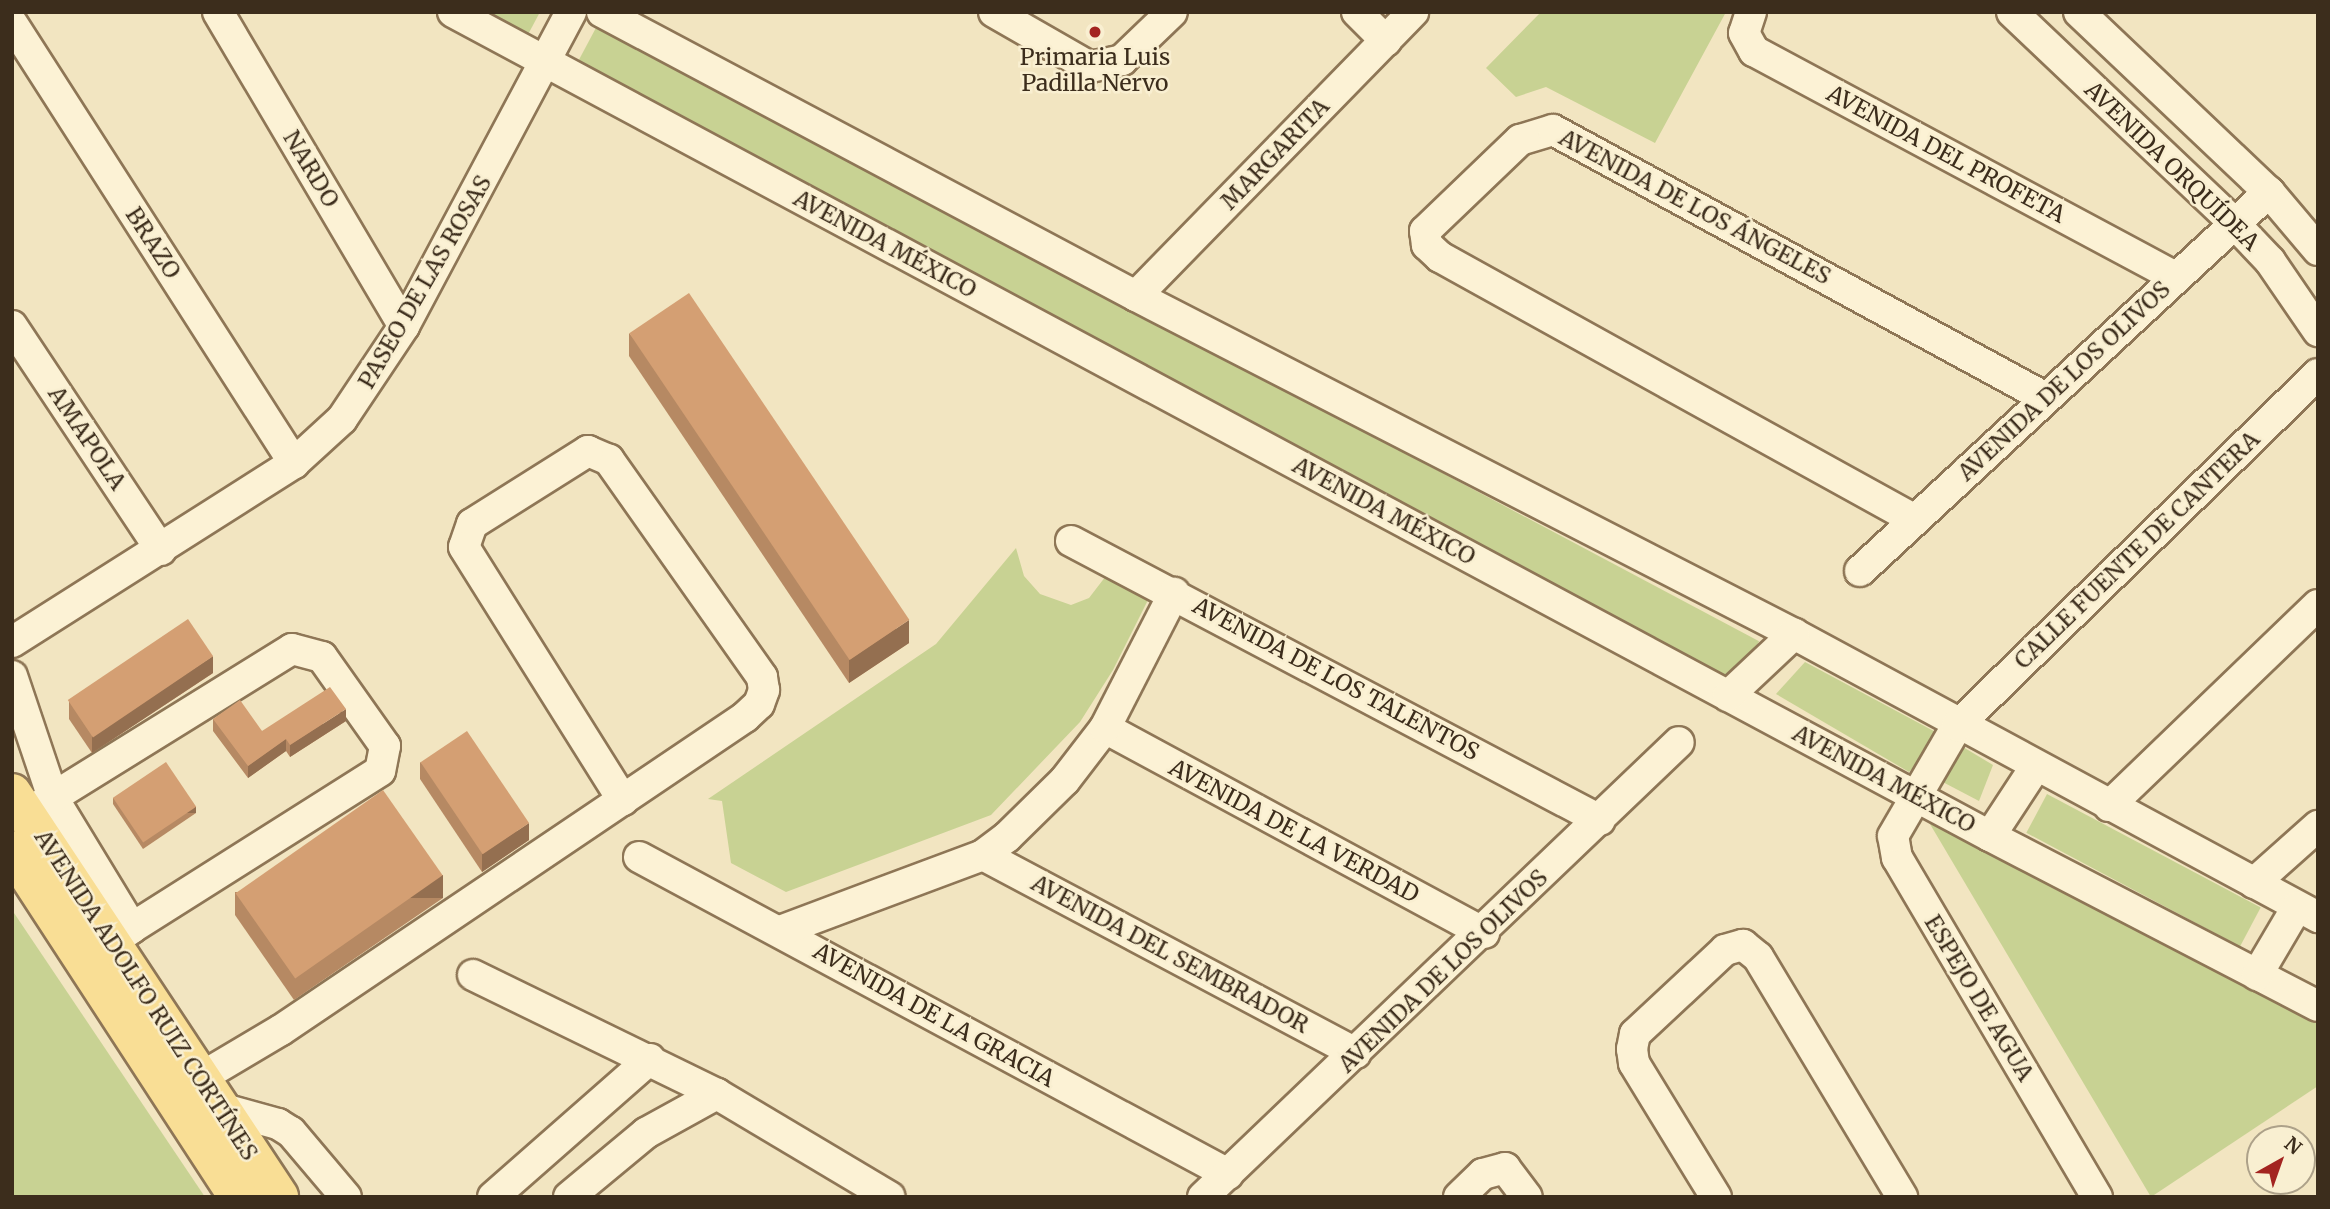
<!DOCTYPE html>
<html>
<head>
<meta charset="utf-8">
<style>
	body { margin:0 }
	#map { position:relative; width:2330px; height:1209px; overflow:hidden; background:#f2e5c1; font-family:Merriweather,serif }
	div>[style] { position:absolute }
	.green>* { inset:0; background:#c8d293; transform-origin:0 0 }
	.roads { filter:drop-shadow(2px 0 #8e7656) drop-shadow(-2px 0 #8e7656) drop-shadow(0 2px #8e7656) drop-shadow(0 -2px #8e7656) }
	.minor>* { height:30px; margin:-15px; padding:0 15px; transform-origin:15px; border-radius:15px; background:#fcf2d5 }
	.major>* { height:38px; margin:-19px; padding:0 19px; transform-origin:19px; border-radius:19px; background:#f9de95 }
	.wall>* { inset:0; background:#b68963 }
	.shaded-wall>* { inset:0; background:#946f50; transform-origin:0 0 }
	.building>* { inset:0; background:#d49f73; transform-origin:0 0 }
	.dots>* { width:19px; height:19px; translate:-50% -50%; box-sizing:border-box; border:4px solid #f9efd1; border-radius:50% }
	span { translate:-50% -50%; white-space:nowrap; text-align:center; line-height:1.15; -webkit-text-stroke:5px #f9efd1; paint-order:stroke }
	.poi-label { font-size:23px; color:#3c2d1c }
	.street-label { font-size:23px; color:#3c2d1c }
	.frame { position:absolute; inset:0; border:14px solid #3c2d1c; pointer-events:none }
	.north { position:absolute; left:2246px; top:1125px; width:70px; height:70px; box-sizing:border-box; background:#f9efd1; border:2px solid #ada189; border-radius:50%; rotate:40deg; font-size:19px; font-weight:700; line-height:28px; text-align:center; color:#3c2d1c }
	.north::after { content:''; display:block; margin:auto; width:24px; height:32px; background:#a32420; clip-path:polygon(50% 0,100% 100%,50% 72%,0 100%) }
</style>
</head>
<body>
<div id="map">
	<div class="green">
		<div style="clip-path:polygon(468px 12px,540px 12px,524px 42px)"></div>
		<div style="clip-path:polygon(1541px 12px,1726px 12px,1655px 143px,1546px 87px,1516px 97px,1486px 68px)"></div>
		<div style="left:598px;top:24px;width:1315px;height:53px;rotate:28deg"></div>
		<div style="clip-path:polygon(1016px 548px,1024px 576px,1040px 594px,1071px 605px,1089px 598px,1109px 572px,1154px 588px,1113px 670px,1080px 722px,991px 815px,786px 892px,731px 863px,722px 801px,708px 799px,936px 644px)"></div>
		<div style="clip-path:polygon(1805px 662px,1943px 736px,1909px 772px,1776px 694px)"></div>
		<div style="clip-path:polygon(1963px 747px,1993px 765px,1979px 801px,1937px 779px)"></div>
		<div style="left:2047px;top:794px;width:242px;height:44px;rotate:28deg"></div>
		<div style="clip-path:polygon(1927px 819px,2318px 1019px,2318px 1086px,2151px 1197px)"></div>
		<div style="clip-path:polygon(12px 910px,205px 1197px,12px 1197px)"></div>
	</div>
	<div class="roads">
		<div class="minor">
			<div style="left:218px;top:12px;width:365px;rotate:59.4deg"></div>
			<div style="left:453px;top:12px;width:1744px;rotate:28.2deg"></div>
			<div style="left:1990px;top:836px;width:369px;rotate:27.4deg"></div>
			<div style="left:602px;top:12px;width:605px;rotate:28.01deg"></div>
			<div style="left:1136px;top:296px;width:740px;rotate:27.19deg"></div>
			<div style="left:1794px;top:634px;width:596px;rotate:28.37deg"></div>
			<div style="left:994px;top:12px;width:111px;rotate:29.8deg"></div>
			<div style="left:1090px;top:67px;width:33px;rotate:-12deg"></div>
			<div style="left:1122px;top:60px;width:69px;rotate:-43.8deg"></div>
			<div style="left:1357px;top:12px;width:41px;rotate:45deg"></div>
			<div style="left:1751px;top:12px;width:22px;rotate:108deg"></div>
			<div style="left:1744px;top:33px;width:21px;rotate:61deg"></div>
			<div style="left:1754px;top:51px;width:478px;rotate:28.2deg"></div>
			<div style="left:2012px;top:12px;width:305px;rotate:43.5deg"></div>
			<div style="left:2233px;top:222px;width:54px;rotate:46.5deg"></div>
			<div style="left:2270px;top:261px;width:85px;rotate:55.6deg"></div>
			<div style="left:2079px;top:12px;width:262px;rotate:43.5deg"></div>
			<div style="left:2269px;top:192px;width:76px;rotate:49.8deg"></div>
			<div style="left:12px;top:23px;width:523px;rotate:57.34deg"></div>
			<div style="left:1136px;top:296px;width:397px;rotate:-45.7deg"></div>
			<div style="left:12px;top:326px;width:269px;rotate:56.4deg"></div>
			<div style="left:1915px;top:520px;width:543px;rotate:-151.03deg"></div>
			<div style="left:1440px;top:257px;width:18px;rotate:-137deg"></div>
			<div style="left:1427px;top:245px;width:14px;rotate:-98deg"></div>
			<div style="left:1425px;top:231px;width:132px;rotate:-43.8deg"></div>
			<div style="left:1520px;top:140px;width:34px;rotate:-17deg"></div>
			<div style="left:1553px;top:130px;width:561px;rotate:28.53deg"></div>
			<div style="left:1071px;top:541px;width:598px;rotate:27.81deg"></div>
			<div style="left:1860px;top:571px;width:558px;rotate:-42.82deg"></div>
			<div style="left:12px;top:642px;width:334px;rotate:-32.4deg"></div>
			<div style="left:294px;top:463px;width:65px;rotate:-42.5deg"></div>
			<div style="left:342px;top:419px;width:112px;rotate:-56.3deg"></div>
			<div style="left:404px;top:326px;width:356px;rotate:-62deg"></div>
			<div style="left:12px;top:676px;width:129px;rotate:71.4deg"></div>
			<div style="left:53px;top:798px;width:152px;rotate:58.7deg"></div>
			<div style="left:132px;top:928px;width:21px;rotate:145deg"></div>
			<div style="left:1728px;top:696px;width:91px;rotate:-43.2deg"></div>
			<div style="left:1105px;top:728px;width:431px;rotate:28.4deg"></div>
			<div style="left:2109px;top:806px;width:290px;rotate:-43.9deg"></div>
			<div style="left:26px;top:814px;width:313px;rotate:-31.8deg"></div>
			<div style="left:292px;top:649px;width:31px;rotate:15deg"></div>
			<div style="left:322px;top:657px;width:109px;rotate:54.7deg"></div>
			<div style="left:385px;top:746px;width:25px;rotate:101deg"></div>
			<div style="left:380px;top:771px;width:294px;rotate:147.7deg"></div>
			<div style="left:1990px;top:836px;width:84px;rotate:-56.7deg"></div>
			<div style="left:983px;top:855px;width:422px;rotate:28deg"></div>
			<div style="left:639px;top:857px;width:669px;rotate:28.29deg"></div>
			<div style="left:2254px;top:883px;width:86px;rotate:-41.7deg"></div>
			<div style="left:780px;top:931px;width:217px;rotate:-20.5deg"></div>
			<div style="left:983px;top:855px;width:30px;rotate:-37deg"></div>
			<div style="left:1007px;top:837px;width:81px;rotate:-44.5deg"></div>
			<div style="left:1065px;top:780px;width:66px;rotate:-52.4deg"></div>
			<div style="left:1105px;top:728px;width:152px;rotate:-62.9deg"></div>
			<div style="left:473px;top:975px;width:271px;rotate:26deg"></div>
			<div style="left:717px;top:1094px;width:201px;rotate:30.8deg"></div>
			<div style="left:2257px;top:975px;width:79px;rotate:-59.5deg"></div>
			<div style="left:200px;top:1078px;width:94px;rotate:-30.7deg"></div>
			<div style="left:281px;top:1030px;width:560px;rotate:-34deg"></div>
			<div style="left:745px;top:717px;width:19px;rotate:-43deg"></div>
			<div style="left:759px;top:704px;width:15px;rotate:-70deg"></div>
			<div style="left:764px;top:690px;width:13px;rotate:-99deg"></div>
			<div style="left:762px;top:677px;width:266px;rotate:-125.2deg"></div>
			<div style="left:609px;top:460px;width:23px;rotate:-157deg"></div>
			<div style="left:588px;top:451px;width:137px;rotate:147.8deg"></div>
			<div style="left:472px;top:524px;width:24px;rotate:109deg"></div>
			<div style="left:464px;top:547px;width:299px;rotate:57.9deg"></div>
			<div style="left:220px;top:1108px;width:60px;rotate:15.4deg"></div>
			<div style="left:278px;top:1124px;width:15px;rotate:32deg"></div>
			<div style="left:291px;top:1132px;width:85px;rotate:49.8deg"></div>
			<div style="left:493px;top:1197px;width:209px;rotate:-41.3deg"></div>
			<div style="left:569px;top:1197px;width:100px;rotate:-39.7deg"></div>
			<div style="left:646px;top:1133px;width:81px;rotate:-28.8deg"></div>
			<div style="left:1203px;top:1197px;width:658px;rotate:-43.71deg"></div>
			<div style="left:1459px;top:1197px;width:33px;rotate:-44deg"></div>
			<div style="left:1483px;top:1174px;width:23px;rotate:-15deg"></div>
			<div style="left:1505px;top:1168px;width:36px;rotate:53deg"></div>
			<div style="left:1716px;top:1197px;width:157px;rotate:-121.5deg"></div>
			<div style="left:1634px;top:1063px;width:14px;rotate:-98deg"></div>
			<div style="left:1632px;top:1049px;width:15px;rotate:-79deg"></div>
			<div style="left:1635px;top:1034px;width:123px;rotate:-43deg"></div>
			<div style="left:1725px;top:950px;width:19px;rotate:-16deg"></div>
			<div style="left:1743px;top:945px;width:19px;rotate:39deg"></div>
			<div style="left:1758px;top:957px;width:280px;rotate:59deg"></div>
			<div style="left:2097px;top:1197px;width:394px;rotate:-120.5deg"></div>
			<div style="left:1897px;top:858px;width:22px;rotate:-100deg"></div>
			<div style="left:1893px;top:836px;width:127px;rotate:-59.8deg"></div>
			<div style="left:1957px;top:726px;width:504px;rotate:-44.28deg"></div>
		</div>
		<div class="major">
			<div style="left:12px;top:793px;width:484px;rotate:56.5deg"></div>
			<div style="left:12px;top:850px;width:414px;rotate:56.9deg"></div>
		</div>
	</div>
	<div class="wall">
		<div style="clip-path:polygon(629px 333px,909px 643px,849px 683px,629px 356px)"></div>
		<div style="clip-path:polygon(213px 673px,92px 753px,69px 719px,69px 702px)"></div>
		<div style="clip-path:polygon(213px 719px,262px 731px,346px 721px,290px 757px,286px 751px,248px 778px,213px 731px)"></div>
		<div style="clip-path:polygon(420px 762px,529px 840px,482px 872px,420px 779px)"></div>
		<div style="clip-path:polygon(113px 798px,196px 813px,143px 849px,113px 804px)"></div>
		<div style="clip-path:polygon(235px 892px,443px 898px,294px 1000px,235px 915px)"></div>
	</div>
	<div class="shaded-wall">
		<div style="clip-path:polygon(909px 620px,909px 643px,849px 683px,849px 660px)"></div>
		<div style="clip-path:polygon(213px 656px,213px 673px,92px 753px,92px 735px)"></div>
		<div style="clip-path:polygon(346px 709px,346px 721px,290px 757px,290px 745px)"></div>
		<div style="clip-path:polygon(286px 739px,286px 751px,248px 778px,248px 766px)"></div>
		<div style="left:196px;top:807px;width:6px;height:64px;rotate:90deg"></div>
		<div style="clip-path:polygon(529px 823px,529px 840px,482px 872px,482px 854px)"></div>
		<div style="left:443px;top:875px;width:23px;height:181px;rotate:90deg"></div>
	</div>
	<div class="building">
		<div style="left:689px;top:293px;width:394px;height:72px;rotate:56deg"></div>
		<div style="left:188px;top:619px;width:45px;height:145px;rotate:56deg"></div>
		<div style="clip-path:polygon(330px 687px,346px 709px,290px 745px,286px 739px,248px 766px,213px 719px,240px 700px,262px 731px)"></div>
		<div style="left:467px;top:731px;width:111px;height:56px;rotate:56deg"></div>
		<div style="left:166px;top:762px;width:54px;height:64px;rotate:56deg"></div>
		<div style="left:383px;top:790px;width:104px;height:180px;rotate:55deg"></div>
	</div>
	<div class="dots">
		<div style="left:1095px;top:32px;background:#a32420"></div>
	</div>
	<div class="poi-label">
		<span style="left:1095px;top:70px">Primaria Luis<br>Padilla Nervo</span>
	</div>
	<div class="street-label">
		<span style="left:1275px;top:154px;rotate:-46deg">MARGARITA</span>
		<span style="left:1946px;top:154px;rotate:28deg">AVENIDA DEL PROFETA</span>
		<span style="left:2172px;top:166px;rotate:44deg">AVENIDA ORQUÍDEA</span>
		<span style="left:311px;top:169px;rotate:59deg">NARDO</span>
		<span style="left:1695px;top:207px;rotate:28deg">AVENIDA DE LOS ÁNGELES</span>
		<span style="left:153px;top:243px;rotate:57deg">BRAZO</span>
		<span style="left:885px;top:244px;rotate:28deg">AVENIDA MÉXICO</span>
		<span style="left:425px;top:282px;rotate:-60deg">PASEO DE LAS ROSAS</span>
		<span style="left:2064px;top:381px;rotate:-43deg">AVENIDA DE LOS OLIVOS</span>
		<span style="left:87px;top:438px;rotate:56deg">AMAPOLA</span>
		<span style="left:1384px;top:511px;rotate:28deg">AVENIDA MÉXICO</span>
		<span style="left:2137px;top:550px;rotate:-44deg">CALLE FUENTE DE CANTERA</span>
		<span style="left:1336px;top:679px;rotate:28deg">AVENIDA DE LOS TALENTOS</span>
		<span style="left:1884px;top:779px;rotate:28deg">AVENIDA MÉXICO</span>
		<span style="left:1294px;top:831px;rotate:28deg">AVENIDA DE LA VERDAD</span>
		<span style="left:1170px;top:954px;rotate:28deg">AVENIDA DEL SEMBRADOR</span>
		<span style="left:1443px;top:971px;rotate:-44deg">AVENIDA DE LOS OLIVOS</span>
		<span style="left:146px;top:995px;rotate:57deg">AVENIDA ADOLFO RUIZ CORTÍNES</span>
		<span style="left:1979px;top:998px;rotate:59deg">ESPEJO DE AGUA</span>
		<span style="left:934px;top:1015px;rotate:29deg">AVENIDA DE LA GRACIA</span>
	</div>
	<div class="frame"></div>
	<div class="north">N</div>
</div>
</body>
</html>
